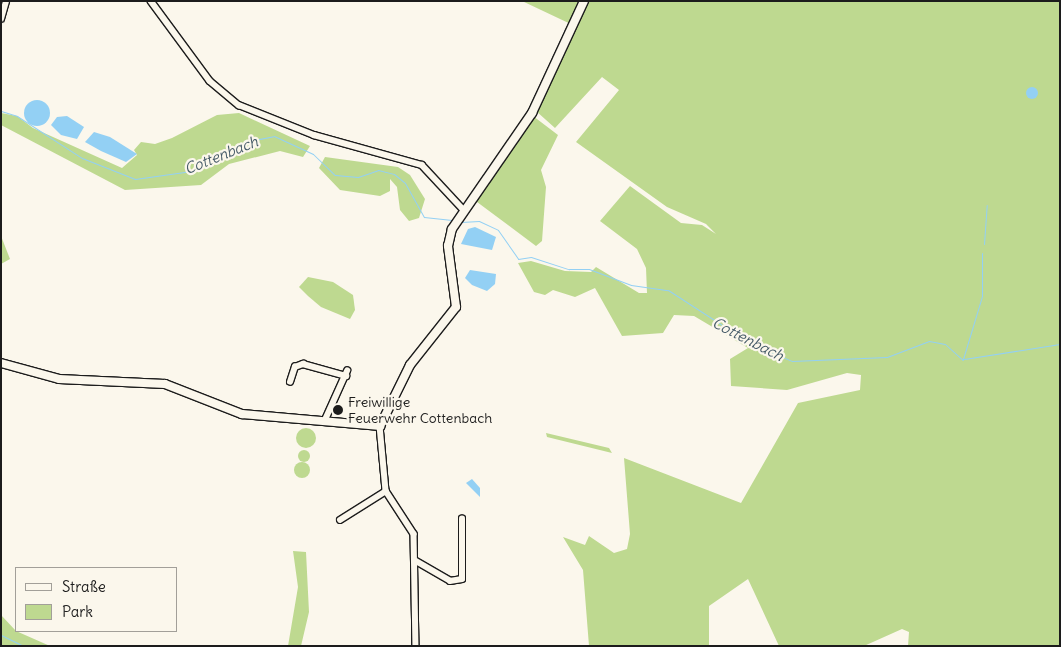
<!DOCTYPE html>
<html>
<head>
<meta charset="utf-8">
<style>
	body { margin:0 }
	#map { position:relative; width:1061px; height:647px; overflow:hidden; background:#fbf7ec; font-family:Delius,sans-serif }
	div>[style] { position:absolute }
	.green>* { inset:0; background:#bed990 }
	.round { border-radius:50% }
	.water>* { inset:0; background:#93d0f4 }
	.stream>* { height:1px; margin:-0.5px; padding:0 0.5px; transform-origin:0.5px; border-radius:0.5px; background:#93d0f4 }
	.roads { filter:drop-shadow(1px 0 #1c1c1c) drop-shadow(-1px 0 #1c1c1c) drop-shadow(0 1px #1c1c1c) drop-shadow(0 -1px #1c1c1c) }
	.street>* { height:5.5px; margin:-2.75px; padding:0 2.75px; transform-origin:2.75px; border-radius:2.75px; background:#fbf7ec }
	.secondary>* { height:8px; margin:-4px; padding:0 4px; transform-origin:4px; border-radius:4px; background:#fbf7ec }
	.dots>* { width:14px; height:14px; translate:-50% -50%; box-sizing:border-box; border:2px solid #fbf7ec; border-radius:50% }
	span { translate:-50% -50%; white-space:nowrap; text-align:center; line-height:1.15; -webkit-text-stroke:4.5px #fbf7ec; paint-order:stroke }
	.poi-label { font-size:14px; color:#1c1c1c }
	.left { translate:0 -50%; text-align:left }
	.water-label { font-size:15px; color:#465b68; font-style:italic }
	.frame { position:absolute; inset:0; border:2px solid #1c1c1c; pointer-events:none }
	.legend { position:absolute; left:15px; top:567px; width:162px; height:65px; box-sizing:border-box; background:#fbf7ec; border:1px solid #a29f99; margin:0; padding:6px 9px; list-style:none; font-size:15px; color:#1c1c1c }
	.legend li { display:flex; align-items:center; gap:10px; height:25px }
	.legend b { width:25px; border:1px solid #a29f99 }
</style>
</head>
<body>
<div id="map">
	<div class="green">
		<div style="clip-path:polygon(522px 1px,1060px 1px,1060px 646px,908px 646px,909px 632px,902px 629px,864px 646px,779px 646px,748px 579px,709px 606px,709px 646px,589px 646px,583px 570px,563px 537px,585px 545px,589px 536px,614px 553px,627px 549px,630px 534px,624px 458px,741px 503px,798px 403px,860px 390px,861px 375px,847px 373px,787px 390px,731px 386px,730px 359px,748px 348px,694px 316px,674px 315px,663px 333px,622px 336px,595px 288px,575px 297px,553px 290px,545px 295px,534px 292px,518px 263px,531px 261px,565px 271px,591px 272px,596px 267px,639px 293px,647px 293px,646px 268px,637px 249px,600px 221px,630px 186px,681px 223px,702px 225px,716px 234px,706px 224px,667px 207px,576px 142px,619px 90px,602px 77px,555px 128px,536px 111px,577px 27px)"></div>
		<div style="clip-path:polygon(1px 113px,17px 116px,33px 128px,122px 168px,137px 155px,134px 150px,141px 142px,155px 144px,172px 138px,217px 115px,239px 113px,310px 146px,303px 157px,280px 151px,229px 164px,201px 185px,125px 190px,1px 125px)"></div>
		<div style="clip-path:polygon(533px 116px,558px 135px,541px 170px,546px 187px,542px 241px,536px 246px,473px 199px)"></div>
		<div style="clip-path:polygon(325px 157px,398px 167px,410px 175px,425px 199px,419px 218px,409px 221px,400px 210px,397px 187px,390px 179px,390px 191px,380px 196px,340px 190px,319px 168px)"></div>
		<div style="clip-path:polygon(1px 236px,10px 259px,1px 264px)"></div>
		<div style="clip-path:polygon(308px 277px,333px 282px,353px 295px,355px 310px,350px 319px,321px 307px,308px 296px,299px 287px)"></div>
		<div class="round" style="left:296px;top:428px;width:20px;height:20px"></div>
		<div style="clip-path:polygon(546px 433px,609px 448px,612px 453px,547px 437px)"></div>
		<div class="round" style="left:298px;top:450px;width:12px;height:12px"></div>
		<div class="round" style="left:294px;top:462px;width:16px;height:16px"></div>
		<div style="clip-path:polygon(293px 551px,306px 552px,309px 612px,301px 646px,288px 646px,298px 587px)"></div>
		<div style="clip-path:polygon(1px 615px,16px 631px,50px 646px,1px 646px)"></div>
	</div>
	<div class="water">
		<div class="round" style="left:1026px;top:87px;width:12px;height:12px"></div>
		<div class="round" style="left:24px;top:100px;width:26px;height:26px"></div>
		<div style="clip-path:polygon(67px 116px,84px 127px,77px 139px,61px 135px,51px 125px,57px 117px)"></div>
		<div style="clip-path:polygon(94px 132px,110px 137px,137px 154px,126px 162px,101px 151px,85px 142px)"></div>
		<div style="clip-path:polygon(475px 227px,496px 237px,492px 250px,461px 244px,468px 229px)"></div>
		<div style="clip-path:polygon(470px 270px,496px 274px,495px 284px,487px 291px,472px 285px,465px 278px)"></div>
		<div style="clip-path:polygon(472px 479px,480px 488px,480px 497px,466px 483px)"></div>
	</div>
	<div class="stream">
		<div style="left:1px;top:111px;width:17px;rotate:17deg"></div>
		<div style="left:17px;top:116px;width:77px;rotate:32.9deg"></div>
		<div style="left:82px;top:158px;width:57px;rotate:21.6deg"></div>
		<div style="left:135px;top:179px;width:57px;rotate:-8.1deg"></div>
		<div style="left:191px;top:171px;width:65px;rotate:-27.3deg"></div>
		<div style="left:249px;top:141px;width:25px;rotate:-11deg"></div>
		<div style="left:274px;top:136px;width:43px;rotate:24.8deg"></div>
		<div style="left:313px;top:154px;width:30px;rotate:44deg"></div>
		<div style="left:335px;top:175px;width:23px;rotate:5deg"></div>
		<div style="left:358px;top:177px;width:21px;rotate:-19deg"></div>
		<div style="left:378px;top:170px;width:16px;rotate:14deg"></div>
		<div style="left:394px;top:174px;width:14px;rotate:39deg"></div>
		<div style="left:405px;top:183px;width:39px;rotate:61deg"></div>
		<div style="left:424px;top:217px;width:28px;rotate:6deg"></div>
		<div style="left:461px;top:222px;width:18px;rotate:-3deg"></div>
		<div style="left:479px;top:221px;width:21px;rotate:25deg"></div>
		<div style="left:498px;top:230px;width:35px;rotate:55deg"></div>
		<div style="left:518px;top:259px;width:13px;rotate:-9deg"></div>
		<div style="left:531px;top:257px;width:40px;rotate:18deg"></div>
		<div style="left:569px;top:269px;width:20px"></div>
		<div style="left:589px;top:269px;width:45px;rotate:20.9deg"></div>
		<div style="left:631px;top:285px;width:37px;rotate:8deg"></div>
		<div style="left:668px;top:290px;width:99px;rotate:33deg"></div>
		<div style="left:751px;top:344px;width:44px;rotate:22.5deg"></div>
		<div style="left:792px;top:361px;width:95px;rotate:-2.4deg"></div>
		<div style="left:887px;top:357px;width:45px;rotate:-20.9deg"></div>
		<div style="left:929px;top:341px;width:16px;rotate:11deg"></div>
		<div style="left:945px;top:344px;width:24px;rotate:42deg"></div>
		<div style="left:984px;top:244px;width:39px;rotate:-86deg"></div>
		<div style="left:963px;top:359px;width:66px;rotate:-73.2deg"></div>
		<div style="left:982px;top:296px;width:43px;rotate:-90deg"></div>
		<div style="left:964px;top:359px;width:97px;rotate:-8.9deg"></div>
		<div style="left:1px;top:635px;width:25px;rotate:26deg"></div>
	</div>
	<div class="roads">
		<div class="street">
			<div style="left:151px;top:1px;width:99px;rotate:53.6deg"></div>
			<div style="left:210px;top:81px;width:38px;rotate:40deg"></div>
			<div style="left:239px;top:105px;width:81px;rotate:21.8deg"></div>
			<div style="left:314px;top:135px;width:112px;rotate:15.5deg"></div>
			<div style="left:422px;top:165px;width:60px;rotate:47deg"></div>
			<div style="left:1px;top:19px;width:19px;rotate:-74deg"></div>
			<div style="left:290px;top:382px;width:16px;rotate:-72deg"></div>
			<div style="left:295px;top:367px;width:9px;rotate:-21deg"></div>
			<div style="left:303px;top:364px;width:45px;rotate:15.6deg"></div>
			<div style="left:325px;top:420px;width:54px;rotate:-65.8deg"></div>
			<div style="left:380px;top:426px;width:65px;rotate:84.7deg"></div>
			<div style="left:386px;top:491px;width:51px;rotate:56.9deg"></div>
			<div style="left:414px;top:534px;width:112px;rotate:89deg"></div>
			<div style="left:340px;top:520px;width:54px;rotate:-32.2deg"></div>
			<div style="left:416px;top:561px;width:39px;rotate:30deg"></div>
			<div style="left:450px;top:581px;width:12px;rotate:-9deg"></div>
			<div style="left:462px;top:579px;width:60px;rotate:-90deg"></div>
		</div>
		<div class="secondary">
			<div style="left:1px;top:363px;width:60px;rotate:15.4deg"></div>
			<div style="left:59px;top:379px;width:106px;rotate:2.7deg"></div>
			<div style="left:165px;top:384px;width:83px;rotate:21.3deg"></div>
			<div style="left:242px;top:414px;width:139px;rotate:5deg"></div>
			<div style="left:380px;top:426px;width:68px;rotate:-63.8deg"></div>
			<div style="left:410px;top:365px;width:74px;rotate:-51.6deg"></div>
			<div style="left:456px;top:307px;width:62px;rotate:-97.5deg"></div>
			<div style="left:448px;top:246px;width:17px;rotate:-77deg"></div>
			<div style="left:452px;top:229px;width:141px;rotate:-55.4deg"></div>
			<div style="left:532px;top:113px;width:123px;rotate:-65.1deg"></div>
		</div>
	</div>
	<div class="dots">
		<div style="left:338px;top:410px;background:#1c1c1c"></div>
	</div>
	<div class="poi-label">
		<span class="left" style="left:348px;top:410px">Freiwillige<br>Feuerwehr Cottenbach</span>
	</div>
	<div class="water-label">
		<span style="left:221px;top:155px;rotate:-22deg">Cottenbach</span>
		<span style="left:748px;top:339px;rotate:27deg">Cottenbach</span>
	</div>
	<div class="frame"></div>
	<ul class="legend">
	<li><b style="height:6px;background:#fbf7ec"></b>Straße</li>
	<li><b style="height:14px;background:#bed990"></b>Park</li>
	</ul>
</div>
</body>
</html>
